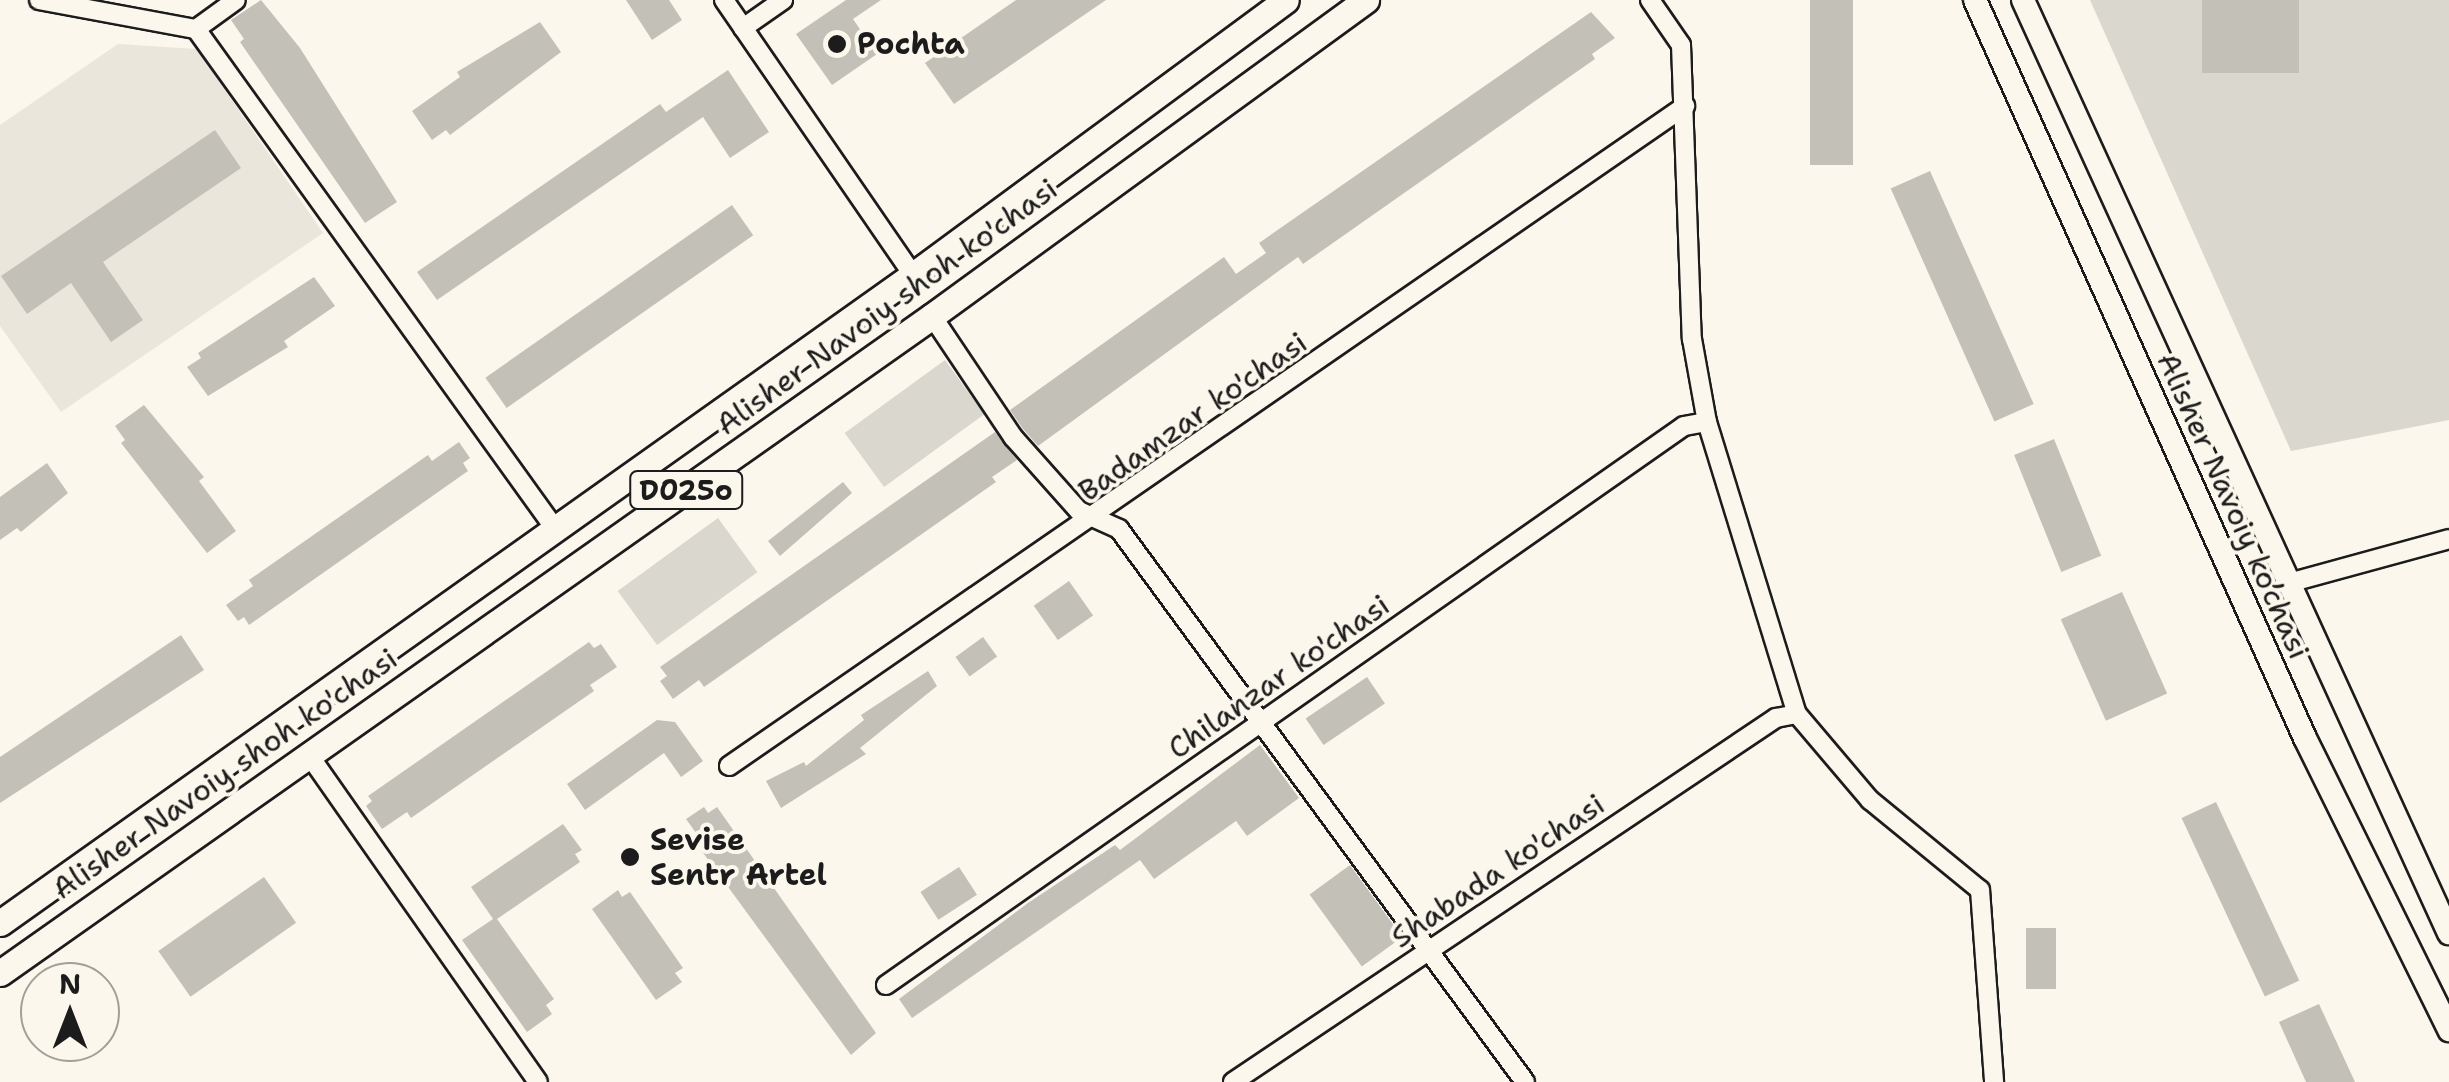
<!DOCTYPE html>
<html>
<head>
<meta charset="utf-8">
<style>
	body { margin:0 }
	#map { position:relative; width:2449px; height:1082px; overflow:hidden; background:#fbf7ec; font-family:"Shantell Sans",sans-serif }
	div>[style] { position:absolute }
	.built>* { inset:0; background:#eae6dc }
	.green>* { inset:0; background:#dad7ce; transform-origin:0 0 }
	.building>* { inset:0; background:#c3c0b8; transform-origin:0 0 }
	.roads { filter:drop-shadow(2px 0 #1c1c1c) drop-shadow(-2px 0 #1c1c1c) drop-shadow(0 2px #1c1c1c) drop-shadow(0 -2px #1c1c1c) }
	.street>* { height:18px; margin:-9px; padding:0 9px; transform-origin:9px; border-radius:9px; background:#fbf7ec }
	.secondary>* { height:22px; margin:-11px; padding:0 11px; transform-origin:11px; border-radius:11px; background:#fbf7ec }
	.primary>* { height:25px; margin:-12.5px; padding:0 12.5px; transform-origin:12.5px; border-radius:12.5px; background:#fbf7ec }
	.dots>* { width:28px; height:28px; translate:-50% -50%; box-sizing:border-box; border:5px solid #fbf7ec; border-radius:50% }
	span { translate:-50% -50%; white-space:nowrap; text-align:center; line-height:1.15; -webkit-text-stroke:8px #fbf7ec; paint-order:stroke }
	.shield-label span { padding:2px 8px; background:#fbf7ec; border:2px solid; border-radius:8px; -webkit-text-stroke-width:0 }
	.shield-label { font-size:28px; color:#1c1c1c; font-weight:700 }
	.poi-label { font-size:30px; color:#1c1c1c; font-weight:700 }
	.left { translate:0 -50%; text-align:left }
	.street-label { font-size:30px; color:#1c1c1c }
	.north { position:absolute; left:20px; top:962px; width:100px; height:100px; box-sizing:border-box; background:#fbf7ec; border:2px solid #a29f99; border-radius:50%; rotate:0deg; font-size:28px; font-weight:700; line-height:40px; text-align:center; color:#1c1c1c }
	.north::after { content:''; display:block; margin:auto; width:35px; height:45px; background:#1c1c1c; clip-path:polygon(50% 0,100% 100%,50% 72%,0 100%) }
</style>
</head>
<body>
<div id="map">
	<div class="built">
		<div style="clip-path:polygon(118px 44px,197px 49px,323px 233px,61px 412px,0 326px,0 125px)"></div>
	</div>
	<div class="green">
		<div style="clip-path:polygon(2090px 0,2449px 0,2449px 420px,2291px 451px)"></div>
		<div style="left:945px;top:360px;width:67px;height:124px;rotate:54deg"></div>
		<div style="left:718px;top:518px;width:67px;height:124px;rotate:54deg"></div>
	</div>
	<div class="building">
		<div style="clip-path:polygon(261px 0,300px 48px,397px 202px,365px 223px,240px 42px,244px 39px,231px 20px)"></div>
		<div style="clip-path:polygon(626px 0,669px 0,682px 20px,652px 40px)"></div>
		<div style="clip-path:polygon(846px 0,881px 0,853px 19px,877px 54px,832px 85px,796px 34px)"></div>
		<div style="clip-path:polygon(1016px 0,1106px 0,954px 104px,925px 63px)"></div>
		<div style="left:1810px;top:0;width:43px;height:165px"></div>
		<div style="left:2202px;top:0;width:97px;height:73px"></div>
		<div style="clip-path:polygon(1591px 12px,1615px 38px,1592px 54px,1595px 59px,1303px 264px,1298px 257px,1038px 446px,1023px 429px,1010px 410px,1224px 257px,1236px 274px,1266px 253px,1259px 243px)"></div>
		<div style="clip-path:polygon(540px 22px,561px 52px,450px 135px,446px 130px,432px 140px,412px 111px,460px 77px,457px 72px)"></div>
		<div style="clip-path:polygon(728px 70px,769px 132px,730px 158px,703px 117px,437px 300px,417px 272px,660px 104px,666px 112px)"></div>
		<div style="clip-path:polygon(215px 130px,241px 168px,103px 262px,143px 320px,111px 342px,71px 283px,27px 314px,1px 276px)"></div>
		<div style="left:1930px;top:171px;width:255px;height:43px;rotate:66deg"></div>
		<div style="left:732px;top:205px;width:37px;height:301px;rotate:55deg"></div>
		<div style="clip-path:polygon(314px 277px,335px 306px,284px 341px,288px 347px,208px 396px,187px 367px,201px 358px,198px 353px)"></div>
		<div style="clip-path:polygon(144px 405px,204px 477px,199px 481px,236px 531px,207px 553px,121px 443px,125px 440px,115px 426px)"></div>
		<div style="clip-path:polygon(995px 432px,1017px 460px,992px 477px,996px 482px,704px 687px,699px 680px,673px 699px,660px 681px,667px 676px,660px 667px)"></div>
		<div style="left:2054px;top:439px;width:126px;height:43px;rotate:68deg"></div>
		<div style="clip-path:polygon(459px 442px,470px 458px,463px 463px,468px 471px,249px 625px,244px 617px,238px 621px,226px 605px,253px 586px,249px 580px,428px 455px,432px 461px)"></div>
		<div style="clip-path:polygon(47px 463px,68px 493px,21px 532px,17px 528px,0 540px,0 497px)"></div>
		<div style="clip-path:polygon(843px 482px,852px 493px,780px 556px,768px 541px)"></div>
		<div style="left:1069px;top:581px;width:42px;height:43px;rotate:55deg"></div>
		<div style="left:2122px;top:592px;width:111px;height:67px;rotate:66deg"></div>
		<div style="clip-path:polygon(181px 635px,204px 670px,0 803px,0 757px)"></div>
		<div style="left:983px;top:637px;width:24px;height:34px;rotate:54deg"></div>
		<div style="clip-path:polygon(589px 642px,594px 648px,601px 644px,617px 667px,590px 685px,594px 691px,411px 818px,407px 812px,382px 829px,366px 806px,372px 801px,368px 796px)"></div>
		<div style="clip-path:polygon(928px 671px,937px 686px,860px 748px,866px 754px,781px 808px,766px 781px,804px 762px,806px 766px,864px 720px,861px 715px)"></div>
		<div style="left:1367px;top:677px;width:32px;height:74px;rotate:56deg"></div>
		<div style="clip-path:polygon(657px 720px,675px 722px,703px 761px,681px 777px,664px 753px,585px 810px,567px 784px)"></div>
		<div style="clip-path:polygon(1260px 745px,1299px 798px,1247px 836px,1236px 821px,1154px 879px,1140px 860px,912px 1018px,899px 999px,1028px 903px,1115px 845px,1120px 850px)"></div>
		<div style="left:2216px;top:802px;width:197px;height:38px;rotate:65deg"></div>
		<div style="clip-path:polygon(704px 807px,708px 813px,717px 807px,876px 1033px,851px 1055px,701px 850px,706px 847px,686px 819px)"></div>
		<div style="clip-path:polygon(563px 824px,582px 850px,575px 854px,580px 862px,497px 919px,554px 999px,546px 1005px,552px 1014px,527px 1032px,462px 940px,493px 919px,471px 887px)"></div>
		<div style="left:1350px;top:865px;width:89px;height:50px;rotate:54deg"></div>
		<div style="left:959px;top:867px;width:33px;height:46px;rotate:57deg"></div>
		<div style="left:264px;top:877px;width:56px;height:129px;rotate:55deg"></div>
		<div style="clip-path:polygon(618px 890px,622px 897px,630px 892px,683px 968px,675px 973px,682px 982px,656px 1000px,592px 909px)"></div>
		<div style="left:2026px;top:928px;width:30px;height:61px"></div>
		<div style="clip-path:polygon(2319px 1004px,2355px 1082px,2306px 1082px,2279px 1022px)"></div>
	</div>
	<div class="roads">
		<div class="street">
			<div style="left:39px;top:0;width:160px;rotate:10.5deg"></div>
			<div style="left:196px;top:29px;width:612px;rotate:54.31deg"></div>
			<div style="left:724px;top:0;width:334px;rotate:55.5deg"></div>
			<div style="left:1650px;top:0;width:55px;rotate:55.4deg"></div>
			<div style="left:1681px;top:45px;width:294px;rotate:87.9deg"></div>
			<div style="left:1692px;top:339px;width:84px;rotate:79.8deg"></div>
			<div style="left:1707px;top:422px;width:306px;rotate:72.9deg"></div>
			<div style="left:1797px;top:714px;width:113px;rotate:49.7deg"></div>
			<div style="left:1870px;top:800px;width:142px;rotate:39.3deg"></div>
			<div style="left:1980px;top:890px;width:193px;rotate:85.8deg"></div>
			<div style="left:743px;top:28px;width:49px;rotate:-35deg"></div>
			<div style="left:196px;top:29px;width:49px;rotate:-35.9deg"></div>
			<div style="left:932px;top:316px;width:146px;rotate:56.2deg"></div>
			<div style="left:1013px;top:437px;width:99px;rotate:48.3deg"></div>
			<div style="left:1079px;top:511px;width:44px;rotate:24.2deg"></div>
			<div style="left:1119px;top:529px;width:686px;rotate:53.71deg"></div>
			<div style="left:2285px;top:584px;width:170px;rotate:-15.3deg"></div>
			<div style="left:309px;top:755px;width:399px;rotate:55deg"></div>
			<div style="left:729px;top:766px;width:1162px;rotate:-34.62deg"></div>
			<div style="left:886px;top:985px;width:974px;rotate:-35.01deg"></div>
			<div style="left:1684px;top:426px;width:23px;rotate:-10deg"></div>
			<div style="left:1233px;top:1082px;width:654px;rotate:-33.84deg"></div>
			<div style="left:1776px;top:718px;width:21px;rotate:-11deg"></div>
		</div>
		<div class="secondary">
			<div style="left:1975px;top:0;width:808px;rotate:65.91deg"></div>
			<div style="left:2305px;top:738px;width:326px;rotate:63.7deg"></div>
			<div style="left:2023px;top:0;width:1026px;rotate:65.46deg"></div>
		</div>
		<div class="primary">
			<div style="left:0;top:923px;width:1120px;rotate:-35.37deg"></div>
			<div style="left:913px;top:275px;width:463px;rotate:-36.4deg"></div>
			<div style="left:0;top:973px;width:1140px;rotate:-35.18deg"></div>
			<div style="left:932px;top:316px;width:537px;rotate:-36.06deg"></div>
		</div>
	</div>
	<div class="dots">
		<div style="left:837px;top:44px;background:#1c1c1c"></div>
		<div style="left:630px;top:857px;background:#1c1c1c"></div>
	</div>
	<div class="shield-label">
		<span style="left:686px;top:490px">D025o</span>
	</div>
	<div class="poi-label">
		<span class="left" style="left:857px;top:44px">Pochta</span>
		<span class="left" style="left:650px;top:857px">Sevise<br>Sentr Artel</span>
	</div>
	<div class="street-label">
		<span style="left:887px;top:307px;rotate:-36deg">Alisher Navoiy shoh ko'chasi</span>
		<span style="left:1193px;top:417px;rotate:-35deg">Badamzar ko'chasi</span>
		<span style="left:2233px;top:506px;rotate:66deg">Alisher Navoiy ko’chasi</span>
		<span style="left:1279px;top:677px;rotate:-35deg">Chilanzar ko'chasi</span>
		<span style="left:225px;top:774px;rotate:-35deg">Alisher Navoiy shoh ko'chasi</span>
		<span style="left:1498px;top:871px;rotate:-34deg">Shabada ko'chasi</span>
	</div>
	<div class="north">N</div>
</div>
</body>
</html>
